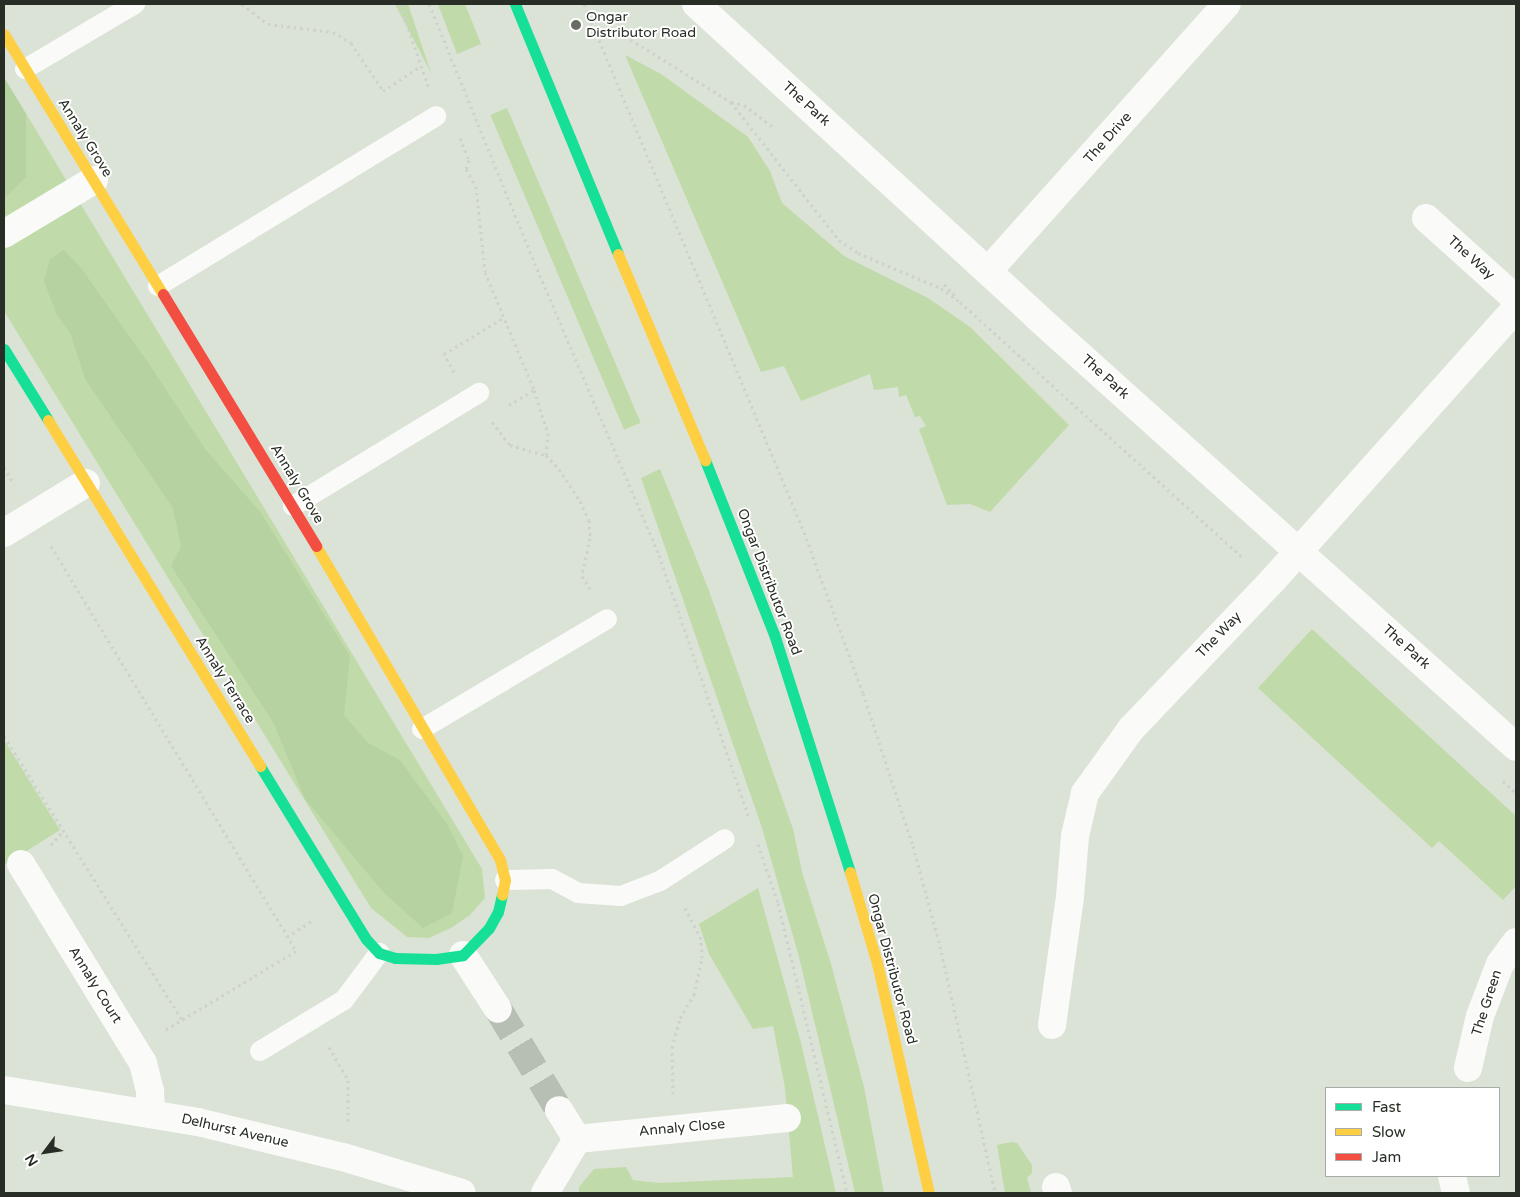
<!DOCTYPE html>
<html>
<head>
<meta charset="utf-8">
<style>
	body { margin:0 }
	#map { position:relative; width:1520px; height:1197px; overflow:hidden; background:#dbe2d6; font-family:"Varela Round",sans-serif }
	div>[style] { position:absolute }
	.green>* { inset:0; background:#c0dba9; transform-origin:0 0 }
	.forest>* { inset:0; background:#b6d2a0 }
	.street-tunnel>* { height:28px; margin-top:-14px; transform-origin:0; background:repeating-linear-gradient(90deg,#b7beb3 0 28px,transparent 0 42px) }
	.path>* { height:3px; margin-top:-1.5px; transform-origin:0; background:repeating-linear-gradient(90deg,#ced1cd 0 2.5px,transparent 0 6.5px) }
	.lane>* { height:20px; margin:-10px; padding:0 10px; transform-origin:10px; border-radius:10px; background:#fafbf9 }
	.street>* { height:28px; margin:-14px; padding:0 14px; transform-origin:14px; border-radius:14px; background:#fafbf9 }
	.fast>* { height:11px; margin:-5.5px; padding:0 5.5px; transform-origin:5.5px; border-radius:5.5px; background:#16e098 }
	.slow>* { height:11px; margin:-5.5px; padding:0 5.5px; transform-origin:5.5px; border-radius:5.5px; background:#ffcf43 }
	.jam>* { height:11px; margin:-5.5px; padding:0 5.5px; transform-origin:5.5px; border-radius:5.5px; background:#f24e42 }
	.dots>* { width:14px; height:14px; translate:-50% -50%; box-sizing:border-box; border:2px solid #fff; border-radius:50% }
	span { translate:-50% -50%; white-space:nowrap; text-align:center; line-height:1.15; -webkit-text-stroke:4px #fff; paint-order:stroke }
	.poi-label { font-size:14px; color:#282e25 }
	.left { translate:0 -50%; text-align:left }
	.street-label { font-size:14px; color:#282e25 }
	.frame { position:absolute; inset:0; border:5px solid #282e25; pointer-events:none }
	.legend { position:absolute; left:1325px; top:1087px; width:175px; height:90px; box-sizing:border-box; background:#fff; border:1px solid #a9aba8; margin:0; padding:6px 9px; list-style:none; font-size:15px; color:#282e25 }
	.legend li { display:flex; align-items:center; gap:10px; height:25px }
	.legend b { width:25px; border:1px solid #a9aba8 }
	.north { position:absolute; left:20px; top:1127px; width:50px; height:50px; -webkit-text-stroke:4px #fff; paint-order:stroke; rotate:239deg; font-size:14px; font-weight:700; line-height:20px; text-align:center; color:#282e25 }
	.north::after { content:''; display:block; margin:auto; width:18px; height:22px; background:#282e25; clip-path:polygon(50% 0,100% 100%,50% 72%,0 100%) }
</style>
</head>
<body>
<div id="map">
	<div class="green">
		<div style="clip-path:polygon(395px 4px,408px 4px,431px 73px)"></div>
		<div style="clip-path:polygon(438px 4px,465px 4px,481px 44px,457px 54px)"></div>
		<div style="clip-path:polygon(625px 55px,661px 74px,748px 137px,770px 171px,782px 203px,844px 256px,928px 298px,970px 327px,1069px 425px,990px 512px,970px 504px,947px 505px,919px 429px,926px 426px,920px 416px,915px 417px,906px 395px,899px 397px,898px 387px,874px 390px,870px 374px,801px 401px,784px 366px,761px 372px)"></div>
		<div style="clip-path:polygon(4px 77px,482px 869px,485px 898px,470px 915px,451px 928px,429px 938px,407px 937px,371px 908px,4px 311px)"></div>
		<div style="left:507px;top:108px;width:342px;height:18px;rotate:67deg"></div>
		<div style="clip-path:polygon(660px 469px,708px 588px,793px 829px,802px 872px,831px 964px,864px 1087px,884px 1193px,855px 1193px,799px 957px,762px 828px,641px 478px)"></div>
		<div style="clip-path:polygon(1312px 629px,1516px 816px,1516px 886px,1503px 900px,1439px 841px,1432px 848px,1258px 688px)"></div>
		<div style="clip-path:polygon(4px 740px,60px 830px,4px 865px)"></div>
		<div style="clip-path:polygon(758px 888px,801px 1043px,836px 1193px,579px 1193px,579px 1187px,594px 1169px,626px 1167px,633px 1180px,660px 1183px,793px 1177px,785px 1088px,773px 1026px,753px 1029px,709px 954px,699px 924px)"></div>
		<div style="clip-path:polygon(1011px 1142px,1017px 1143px,1032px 1165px,1032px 1173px,1027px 1178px,1031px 1193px,1005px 1193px,997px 1145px)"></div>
	</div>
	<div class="forest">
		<div style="clip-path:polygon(4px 78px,26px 114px,26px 177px,4px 199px)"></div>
		<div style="clip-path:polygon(64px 250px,79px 265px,147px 361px,206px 450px,261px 513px,350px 656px,344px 715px,368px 743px,400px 760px,447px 824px,463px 856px,452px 913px,423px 928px,384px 893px,305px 799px,273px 722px,171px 566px,181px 547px,173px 508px,85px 379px,71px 335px,56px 313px,44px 281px,50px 259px)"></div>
	</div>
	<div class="street-tunnel">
		<div style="left:498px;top:1009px;width:118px;rotate:58.9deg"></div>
	</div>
	<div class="path">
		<div style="left:242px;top:4px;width:33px;rotate:38deg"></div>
		<div style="left:268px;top:24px;width:65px;rotate:7deg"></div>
		<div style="left:333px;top:32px;width:21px;rotate:31deg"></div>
		<div style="left:351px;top:43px;width:58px;rotate:56.3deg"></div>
		<div style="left:383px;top:91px;width:44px;rotate:-33deg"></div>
		<div style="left:400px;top:4px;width:87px;rotate:71.1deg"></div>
		<div style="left:429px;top:4px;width:273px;rotate:67.8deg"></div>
		<div style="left:532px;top:257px;width:324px;rotate:66.9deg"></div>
		<div style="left:659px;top:555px;width:275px;rotate:71.1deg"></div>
		<div style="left:584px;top:4px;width:572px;rotate:67.38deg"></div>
		<div style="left:804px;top:532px;width:171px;rotate:69.9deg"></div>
		<div style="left:863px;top:693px;width:161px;rotate:71.9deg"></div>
		<div style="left:913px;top:846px;width:104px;rotate:74.9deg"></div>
		<div style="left:940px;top:946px;width:253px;rotate:77.4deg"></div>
		<div style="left:597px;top:36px;width:18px;rotate:-22deg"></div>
		<div style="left:614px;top:29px;width:138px;rotate:32deg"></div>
		<div style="left:731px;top:102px;width:175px;rotate:52deg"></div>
		<div style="left:839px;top:240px;width:23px;rotate:34deg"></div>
		<div style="left:858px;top:253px;width:90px;rotate:22.9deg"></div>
		<div style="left:941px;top:288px;width:24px;rotate:36deg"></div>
		<div style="left:960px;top:302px;width:383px;rotate:42.1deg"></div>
		<div style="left:731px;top:102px;width:13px;rotate:13deg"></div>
		<div style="left:744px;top:105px;width:38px;rotate:37deg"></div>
		<div style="left:460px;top:138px;width:24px;rotate:68deg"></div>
		<div style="left:469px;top:160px;width:9px;rotate:108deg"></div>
		<div style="left:466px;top:169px;width:20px;rotate:60deg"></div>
		<div style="left:476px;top:186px;width:86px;rotate:84deg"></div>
		<div style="left:485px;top:272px;width:128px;rotate:67.4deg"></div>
		<div style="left:534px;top:390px;width:45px;rotate:72deg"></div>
		<div style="left:548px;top:433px;width:22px;rotate:95deg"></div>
		<div style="left:944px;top:284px;width:16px;rotate:47deg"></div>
		<div style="left:454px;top:372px;width:21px;rotate:-119deg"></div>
		<div style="left:444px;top:354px;width:69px;rotate:-31.4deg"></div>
		<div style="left:509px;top:405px;width:29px;rotate:-31deg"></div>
		<div style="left:492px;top:422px;width:29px;rotate:52deg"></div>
		<div style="left:510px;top:445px;width:37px;rotate:16deg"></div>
		<div style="left:546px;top:455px;width:19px;rotate:47deg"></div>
		<div style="left:559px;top:469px;width:38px;rotate:57deg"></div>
		<div style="left:580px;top:501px;width:21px;rotate:65deg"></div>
		<div style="left:589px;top:520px;width:18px;rotate:87deg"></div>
		<div style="left:590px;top:538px;width:39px;rotate:102deg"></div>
		<div style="left:582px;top:576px;width:19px;rotate:58deg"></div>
		<div style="left:4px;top:467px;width:20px;rotate:60deg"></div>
		<div style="left:51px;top:546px;width:473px;rotate:58.8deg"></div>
		<div style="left:296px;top:951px;width:153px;rotate:148.9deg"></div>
		<div style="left:4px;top:736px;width:335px;rotate:57.9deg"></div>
		<div style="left:1503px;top:781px;width:18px;rotate:43deg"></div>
		<div style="left:758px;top:844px;width:62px;rotate:71.3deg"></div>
		<div style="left:778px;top:903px;width:298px;rotate:76.6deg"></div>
		<div style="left:51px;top:845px;width:17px;rotate:-50deg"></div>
		<div style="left:287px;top:937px;width:30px;rotate:-33deg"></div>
		<div style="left:329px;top:1047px;width:38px;rotate:60deg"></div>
		<div style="left:348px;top:1080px;width:41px;rotate:90deg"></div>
		<div style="left:673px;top:1094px;width:46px;rotate:-91.2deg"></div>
		<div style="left:672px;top:1048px;width:31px;rotate:-75deg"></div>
		<div style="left:680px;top:1018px;width:27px;rotate:-59deg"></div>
		<div style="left:694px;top:995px;width:38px;rotate:-78deg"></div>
		<div style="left:702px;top:958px;width:19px;rotate:-93deg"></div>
		<div style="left:701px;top:939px;width:38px;rotate:-117deg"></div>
	</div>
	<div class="lane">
		<div style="left:25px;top:69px;width:128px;rotate:-30.6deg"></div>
		<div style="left:158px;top:286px;width:326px;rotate:-31.4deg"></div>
		<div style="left:293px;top:506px;width:218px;rotate:-31.3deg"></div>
		<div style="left:422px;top:729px;width:215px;rotate:-30.7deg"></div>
		<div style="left:505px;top:880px;width:47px;rotate:-1.2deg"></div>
		<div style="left:552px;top:879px;width:30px;rotate:28deg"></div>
		<div style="left:578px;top:893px;width:43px;rotate:4deg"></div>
		<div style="left:621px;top:896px;width:42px;rotate:-21deg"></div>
		<div style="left:660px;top:881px;width:77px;rotate:-32.9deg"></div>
		<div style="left:260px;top:1051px;width:98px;rotate:-31.3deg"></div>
		<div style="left:344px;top:1000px;width:59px;rotate:-53.3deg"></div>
	</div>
	<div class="street">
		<div style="left:696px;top:4px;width:461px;rotate:42.5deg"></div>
		<div style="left:1036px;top:316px;width:645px;rotate:41.92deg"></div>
		<div style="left:1426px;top:218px;width:121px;rotate:42deg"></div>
		<div style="left:4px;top:234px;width:105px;rotate:-31deg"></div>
		<div style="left:988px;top:271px;width:358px;rotate:-48.2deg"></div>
		<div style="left:4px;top:533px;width:96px;rotate:-31.4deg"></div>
		<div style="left:21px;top:864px;width:233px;rotate:58.5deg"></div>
		<div style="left:143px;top:1063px;width:29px;rotate:76deg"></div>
		<div style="left:150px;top:1091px;width:22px;rotate:87deg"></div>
		<div style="left:463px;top:955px;width:64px;rotate:57.1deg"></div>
		<div style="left:1052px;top:1025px;width:129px;rotate:-82deg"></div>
		<div style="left:1070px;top:897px;width:61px;rotate:-85.3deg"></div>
		<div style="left:1075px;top:836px;width:44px;rotate:-76.9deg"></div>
		<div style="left:1085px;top:793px;width:79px;rotate:-54.3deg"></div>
		<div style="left:1131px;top:729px;width:206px;rotate:-46.4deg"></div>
		<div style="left:1273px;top:580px;width:365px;rotate:-48.2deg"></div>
		<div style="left:1468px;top:1068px;width:53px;rotate:-77deg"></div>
		<div style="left:1480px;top:1016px;width:56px;rotate:-69deg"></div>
		<div style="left:1500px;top:964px;width:27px;rotate:-54deg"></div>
		<div style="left:4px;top:1090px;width:197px;rotate:9.4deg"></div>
		<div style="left:198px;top:1122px;width:149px;rotate:13.6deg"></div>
		<div style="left:343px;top:1157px;width:124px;rotate:16.8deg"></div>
		<div style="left:577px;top:1139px;width:211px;rotate:-5.7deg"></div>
		<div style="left:1452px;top:1176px;width:17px;rotate:77deg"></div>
		<div style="left:1056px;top:1187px;width:6px;rotate:72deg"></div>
		<div style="left:545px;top:1193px;width:63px;rotate:-59.3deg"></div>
		<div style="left:577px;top:1139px;width:34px;rotate:-122deg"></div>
	</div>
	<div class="fast">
		<div style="left:515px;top:4px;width:270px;rotate:67.6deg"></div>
		<div style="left:4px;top:349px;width:84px;rotate:58.2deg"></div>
		<div style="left:705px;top:460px;width:187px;rotate:68.4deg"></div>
		<div style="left:774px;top:634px;width:250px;rotate:72.3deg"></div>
		<div style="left:260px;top:766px;width:203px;rotate:58.5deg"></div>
		<div style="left:366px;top:939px;width:19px;rotate:47deg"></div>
		<div style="left:379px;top:953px;width:17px;rotate:17deg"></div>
		<div style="left:395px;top:958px;width:41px;rotate:1.4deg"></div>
		<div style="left:436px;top:959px;width:27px;rotate:-8deg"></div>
		<div style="left:463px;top:955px;width:37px;rotate:-46deg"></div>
		<div style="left:489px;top:928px;width:18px;rotate:-61deg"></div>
		<div style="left:498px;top:912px;width:17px;rotate:-77deg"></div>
	</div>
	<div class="slow">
		<div style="left:4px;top:34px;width:305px;rotate:58.6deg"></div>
		<div style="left:618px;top:254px;width:224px;rotate:67.1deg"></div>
		<div style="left:48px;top:420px;width:406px;rotate:58.5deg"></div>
		<div style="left:316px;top:546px;width:364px;rotate:59.6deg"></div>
		<div style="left:500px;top:860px;width:21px;rotate:76deg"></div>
		<div style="left:505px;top:880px;width:15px;rotate:101deg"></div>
		<div style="left:850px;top:872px;width:95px;rotate:73.5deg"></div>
		<div style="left:877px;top:963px;width:236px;rotate:77.3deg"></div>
	</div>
	<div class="jam">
		<div style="left:163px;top:294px;width:295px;rotate:58.7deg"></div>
	</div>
	<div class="dots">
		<div style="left:576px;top:25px;background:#676d63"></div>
	</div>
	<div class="poi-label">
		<span class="left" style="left:586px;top:25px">Ongar<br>Distributor Road</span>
	</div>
	<div class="street-label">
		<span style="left:806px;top:104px;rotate:42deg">The Park</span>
		<span style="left:85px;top:138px;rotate:58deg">Annaly Grove</span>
		<span style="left:1108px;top:138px;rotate:-48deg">The Drive</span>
		<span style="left:1471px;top:258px;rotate:42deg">The Way</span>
		<span style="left:1105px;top:377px;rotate:42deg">The Park</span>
		<span style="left:297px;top:484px;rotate:59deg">Annaly Grove</span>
		<span style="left:769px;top:582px;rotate:69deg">Ongar Distributor Road</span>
		<span style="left:1219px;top:635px;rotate:-46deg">The Way</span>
		<span style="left:1406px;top:647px;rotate:42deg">The Park</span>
		<span style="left:225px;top:680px;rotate:58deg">Annaly Terrace</span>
		<span style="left:892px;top:969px;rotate:75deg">Ongar Distributor Road</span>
		<span style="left:95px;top:985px;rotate:58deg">Annaly Court</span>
		<span style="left:1487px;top:1003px;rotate:-72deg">The Green</span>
		<span style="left:682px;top:1128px;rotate:-5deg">Annaly Close</span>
		<span style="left:235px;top:1131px;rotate:13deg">Delhurst Avenue</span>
	</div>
	<div class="frame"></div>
	<ul class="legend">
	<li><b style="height:6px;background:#16e098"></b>Fast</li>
	<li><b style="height:6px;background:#ffcf43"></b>Slow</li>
	<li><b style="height:6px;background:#f24e42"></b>Jam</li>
	</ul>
	<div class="north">N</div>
</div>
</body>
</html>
